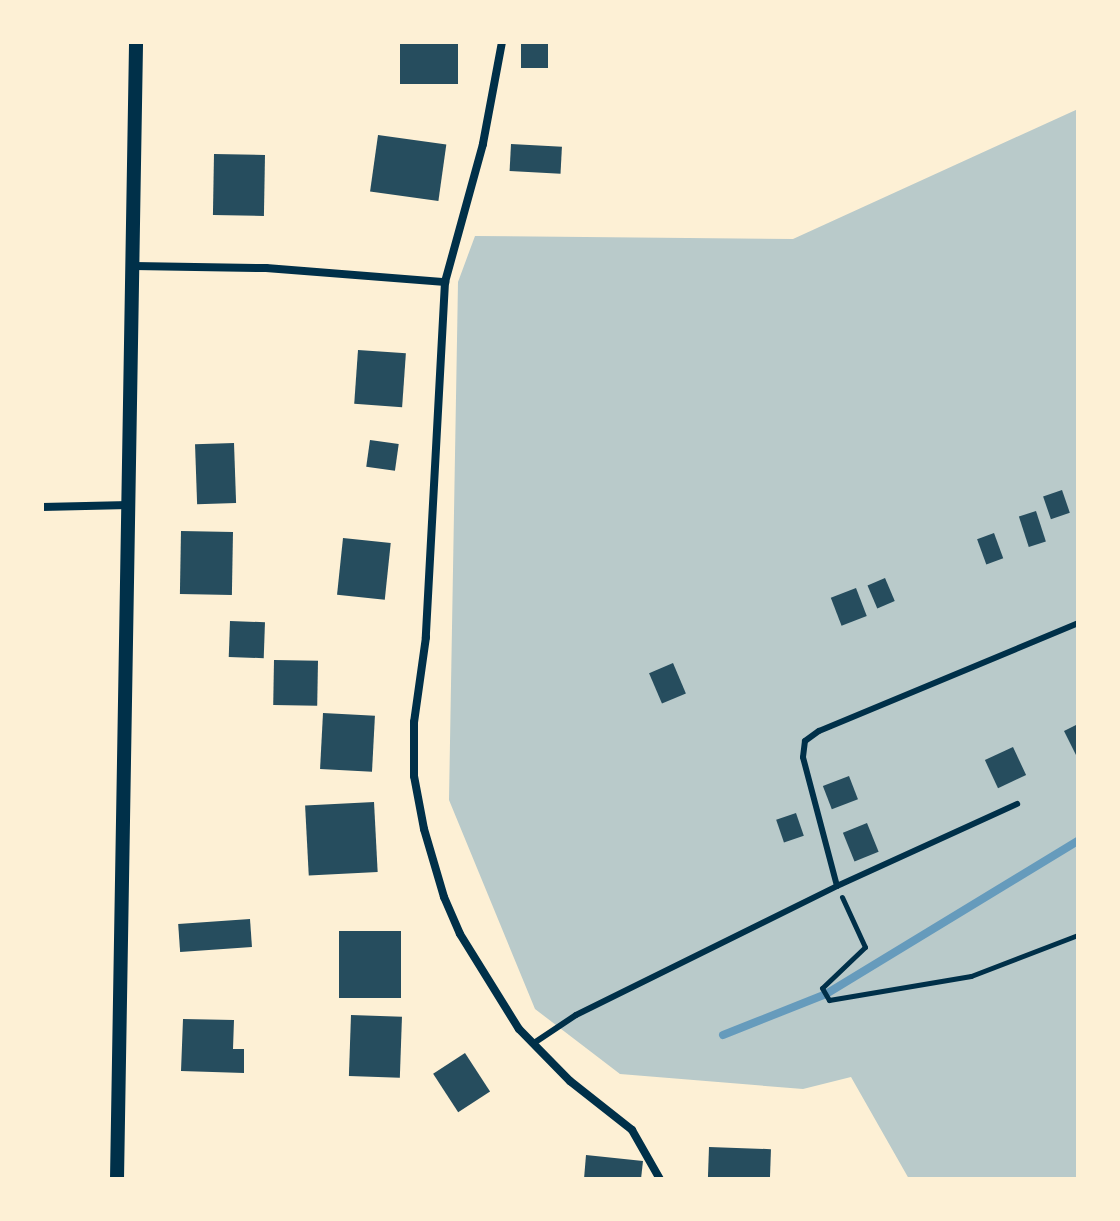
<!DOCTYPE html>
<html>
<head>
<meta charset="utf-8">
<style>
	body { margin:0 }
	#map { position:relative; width:1120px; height:1221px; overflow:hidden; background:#fdf0d5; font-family:"Sofia Sans Condensed",sans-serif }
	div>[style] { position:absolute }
	.green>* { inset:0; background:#b9caca }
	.stream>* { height:8px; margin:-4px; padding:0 4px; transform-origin:4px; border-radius:4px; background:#669bbc }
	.building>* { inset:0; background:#264d5e; transform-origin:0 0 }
	.path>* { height:5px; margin:-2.5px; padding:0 2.5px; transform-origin:2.5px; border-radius:2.5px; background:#003049 }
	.service>* { height:6px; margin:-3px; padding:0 3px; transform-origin:3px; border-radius:3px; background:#003049 }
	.minor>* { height:8px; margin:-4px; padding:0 4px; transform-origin:4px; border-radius:4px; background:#003049 }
	.tertiary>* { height:14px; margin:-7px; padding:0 7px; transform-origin:7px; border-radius:7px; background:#003049 }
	span { translate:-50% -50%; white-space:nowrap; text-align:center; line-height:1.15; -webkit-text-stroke:6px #fdf0d5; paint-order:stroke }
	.frame { position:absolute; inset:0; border:44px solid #fdf0d5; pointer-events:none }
</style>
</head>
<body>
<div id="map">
	<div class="green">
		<div style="clip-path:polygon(1078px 109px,1078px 1179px,909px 1179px,851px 1077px,803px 1089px,620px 1074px,535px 1009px,449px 800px,458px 282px,475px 236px,793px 239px)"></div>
	</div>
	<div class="stream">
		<div style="left:723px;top:1035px;width:111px;rotate:-21.7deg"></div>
		<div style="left:826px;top:994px;width:295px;rotate:-31.3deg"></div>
	</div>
	<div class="building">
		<div style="left:400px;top:42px;width:58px;height:42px"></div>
		<div style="left:521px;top:42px;width:27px;height:26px"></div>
		<div style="left:378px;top:135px;width:69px;height:57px;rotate:8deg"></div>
		<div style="left:511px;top:144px;width:51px;height:27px;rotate:3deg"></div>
		<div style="left:214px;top:154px;width:51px;height:61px;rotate:1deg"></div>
		<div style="left:358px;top:350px;width:48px;height:54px;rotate:4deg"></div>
		<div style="left:370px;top:440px;width:29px;height:27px;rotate:8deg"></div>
		<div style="left:234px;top:443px;width:60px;height:39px;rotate:88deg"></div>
		<div style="left:1062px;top:490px;width:24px;height:20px;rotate:71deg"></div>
		<div style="left:1036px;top:511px;width:32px;height:18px;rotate:72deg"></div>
		<div style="left:181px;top:531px;width:52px;height:63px;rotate:1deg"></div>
		<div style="left:994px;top:533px;width:27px;height:18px;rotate:70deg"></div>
		<div style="left:343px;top:538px;width:48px;height:57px;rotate:6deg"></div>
		<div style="left:885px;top:578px;width:25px;height:19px;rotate:67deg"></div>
		<div style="left:856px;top:588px;width:30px;height:27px;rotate:69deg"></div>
		<div style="left:230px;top:621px;width:35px;height:36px;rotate:2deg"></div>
		<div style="left:274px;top:660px;width:44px;height:45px;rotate:1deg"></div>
		<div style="left:673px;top:663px;width:33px;height:26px;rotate:67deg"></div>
		<div style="left:323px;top:713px;width:52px;height:56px;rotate:3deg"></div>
		<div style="clip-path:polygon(1078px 724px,1078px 759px,1064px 731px)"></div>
		<div style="left:1013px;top:747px;width:31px;height:31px;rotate:65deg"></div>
		<div style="left:849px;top:776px;width:25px;height:28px;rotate:69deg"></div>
		<div style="left:374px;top:802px;width:70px;height:69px;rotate:87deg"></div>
		<div style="left:796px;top:813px;width:24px;height:21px;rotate:71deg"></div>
		<div style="left:867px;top:823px;width:31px;height:26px;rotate:68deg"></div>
		<div style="left:250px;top:919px;width:28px;height:72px;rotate:86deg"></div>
		<div style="left:339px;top:931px;width:62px;height:67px"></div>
		<div style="left:351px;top:1015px;width:51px;height:61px;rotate:2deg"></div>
		<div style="clip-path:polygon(183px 1019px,234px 1020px,233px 1049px,244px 1049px,244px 1073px,181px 1071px)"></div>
		<div style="left:465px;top:1053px;width:46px;height:38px;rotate:57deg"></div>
		<div style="left:709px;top:1147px;width:62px;height:32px;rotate:2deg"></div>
		<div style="clip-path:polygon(586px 1155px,643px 1161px,641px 1179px,584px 1179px)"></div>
	</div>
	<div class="path">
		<div style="left:842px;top:897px;width:55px;rotate:65.3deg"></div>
		<div style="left:865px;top:947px;width:59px;rotate:136.4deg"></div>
		<div style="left:822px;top:988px;width:14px;rotate:60deg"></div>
		<div style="left:829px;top:1000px;width:144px;rotate:-9.6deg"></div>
		<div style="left:971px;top:976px;width:115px;rotate:-21deg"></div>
	</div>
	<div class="service">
		<div style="left:837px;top:886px;width:198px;rotate:-24.5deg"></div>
		<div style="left:534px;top:1043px;width:50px;rotate:-33.7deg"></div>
		<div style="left:576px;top:1015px;width:291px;rotate:-26.3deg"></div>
		<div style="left:837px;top:886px;width:133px;rotate:-104.8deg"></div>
		<div style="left:803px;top:757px;width:16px;rotate:-83deg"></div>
		<div style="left:805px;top:741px;width:17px;rotate:-36deg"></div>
		<div style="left:819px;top:731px;width:281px;rotate:-22.6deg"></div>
	</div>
	<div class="minor">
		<div style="left:502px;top:42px;width:104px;rotate:100.6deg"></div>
		<div style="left:483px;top:144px;width:143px;rotate:105.4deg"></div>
		<div style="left:445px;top:282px;width:356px;rotate:93.1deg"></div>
		<div style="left:426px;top:637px;width:86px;rotate:98deg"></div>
		<div style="left:414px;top:722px;width:54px;rotate:90deg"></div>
		<div style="left:414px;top:776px;width:54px;rotate:79.3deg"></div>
		<div style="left:424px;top:829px;width:71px;rotate:73.6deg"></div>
		<div style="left:444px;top:897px;width:40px;rotate:66.6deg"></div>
		<div style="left:460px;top:934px;width:112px;rotate:58.2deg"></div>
		<div style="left:519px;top:1029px;width:73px;rotate:45.6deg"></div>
		<div style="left:570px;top:1081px;width:79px;rotate:38.3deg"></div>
		<div style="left:632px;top:1130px;width:56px;rotate:60.3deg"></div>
		<div style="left:134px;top:266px;width:132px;rotate:0.9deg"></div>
		<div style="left:266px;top:268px;width:180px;rotate:4.5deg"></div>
		<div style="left:42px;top:507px;width:87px;rotate:-1.3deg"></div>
	</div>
	<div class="tertiary">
		<div style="left:117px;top:1179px;width:1137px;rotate:-89.04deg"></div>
	</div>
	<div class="frame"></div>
</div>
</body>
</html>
